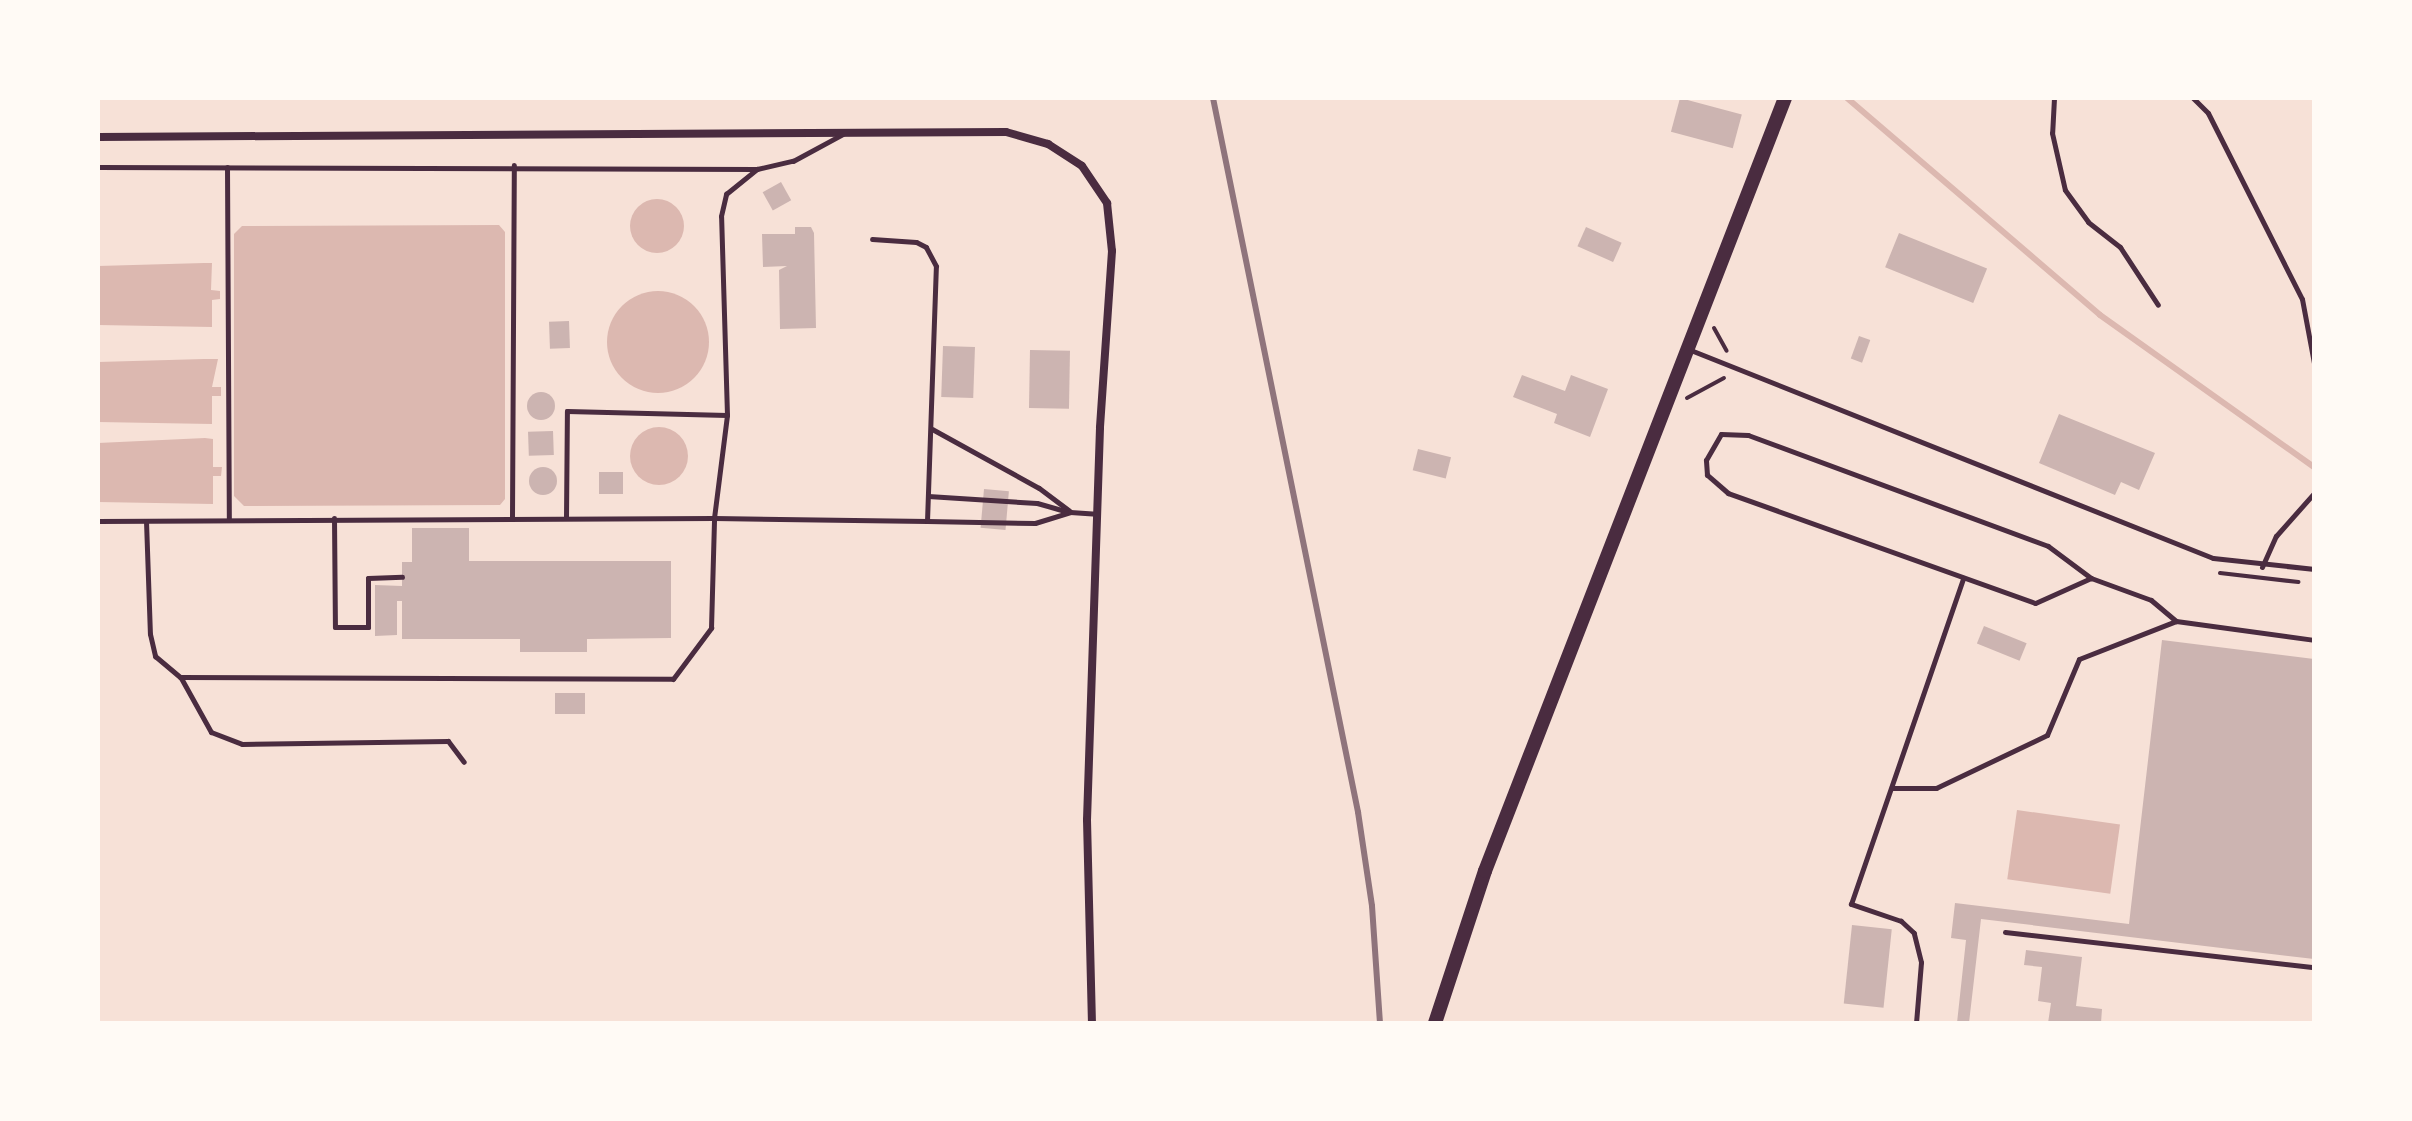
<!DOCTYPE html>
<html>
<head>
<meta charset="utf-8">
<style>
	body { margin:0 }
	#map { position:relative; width:2412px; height:1121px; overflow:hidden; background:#f7e1d7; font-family:Mulish,sans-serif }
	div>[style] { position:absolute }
	.water>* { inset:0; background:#dcb8b0; transform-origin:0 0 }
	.round { border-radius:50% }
	.stream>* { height:6px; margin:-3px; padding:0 3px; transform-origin:3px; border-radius:3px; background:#dcb8b0 }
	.building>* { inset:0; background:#ccb4b1; transform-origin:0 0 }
	.path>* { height:4px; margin:-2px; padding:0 2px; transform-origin:2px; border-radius:2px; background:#4a2c40 }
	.service>* { height:5px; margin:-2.5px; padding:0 2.5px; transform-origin:2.5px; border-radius:2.5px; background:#4a2c40 }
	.minor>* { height:8px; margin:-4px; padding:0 4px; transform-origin:4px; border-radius:4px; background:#4a2c40 }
	.tertiary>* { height:14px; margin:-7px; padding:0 7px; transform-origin:7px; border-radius:7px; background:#4a2c40 }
	.rail>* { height:6px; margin:-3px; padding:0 3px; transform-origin:3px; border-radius:3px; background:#8f747c }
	span { translate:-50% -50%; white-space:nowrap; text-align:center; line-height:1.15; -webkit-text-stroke:6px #fffaf5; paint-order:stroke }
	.frame { position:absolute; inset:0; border:100px solid #fffaf5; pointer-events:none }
</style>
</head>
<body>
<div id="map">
	<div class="water">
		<div class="round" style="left:630px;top:199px;width:54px;height:54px"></div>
		<div style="clip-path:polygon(499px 225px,505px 232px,505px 499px,500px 505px,244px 506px,234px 496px,234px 234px,242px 226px)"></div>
		<div style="clip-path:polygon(204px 263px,212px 263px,211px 290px,220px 291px,220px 299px,212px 300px,212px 327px,98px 325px,98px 266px)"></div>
		<div class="round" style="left:607px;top:291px;width:102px;height:102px"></div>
		<div style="clip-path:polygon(204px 359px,218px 359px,212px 387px,221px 387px,221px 396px,212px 396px,212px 424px,98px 422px,98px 362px)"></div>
		<div class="round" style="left:630px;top:427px;width:58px;height:58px"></div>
		<div style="clip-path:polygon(205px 438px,213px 439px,213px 467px,222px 467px,221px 476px,213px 476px,213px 504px,98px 502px,98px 443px)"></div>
		<div style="left:2017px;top:810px;width:104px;height:70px;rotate:8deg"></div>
	</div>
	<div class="stream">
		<div style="left:1847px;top:98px;width:333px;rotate:40.6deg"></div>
		<div style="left:2100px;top:315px;width:262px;rotate:35.4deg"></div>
	</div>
	<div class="building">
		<div style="left:1680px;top:98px;width:64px;height:35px;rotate:15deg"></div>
		<div style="left:781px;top:182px;width:21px;height:21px;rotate:61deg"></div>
		<div style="clip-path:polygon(795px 227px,811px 227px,814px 233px,816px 328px,780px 329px,779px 270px,787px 266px,763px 267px,762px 234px,795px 234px)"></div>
		<div style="left:1586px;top:227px;width:39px;height:21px;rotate:24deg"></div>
		<div style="left:1899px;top:233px;width:95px;height:37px;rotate:22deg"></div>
		<div style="left:569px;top:321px;width:27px;height:20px;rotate:88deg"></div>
		<div style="left:1859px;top:336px;width:12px;height:24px;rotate:20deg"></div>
		<div style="left:943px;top:346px;width:32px;height:51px;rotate:2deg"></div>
		<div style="left:1030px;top:350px;width:40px;height:58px;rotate:1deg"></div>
		<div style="clip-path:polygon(1522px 375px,1565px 391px,1571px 375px,1608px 389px,1590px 437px,1554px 423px,1557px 414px,1513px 397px)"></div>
		<div class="round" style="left:527px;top:392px;width:28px;height:28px"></div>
		<div style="clip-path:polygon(2059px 414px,2155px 453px,2139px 490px,2121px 482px,2115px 495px,2039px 463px)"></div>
		<div style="left:553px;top:431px;width:24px;height:25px;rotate:88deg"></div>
		<div style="left:1418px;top:449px;width:34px;height:22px;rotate:14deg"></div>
		<div class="round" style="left:529px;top:467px;width:28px;height:28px"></div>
		<div style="left:599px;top:472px;width:24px;height:22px"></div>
		<div style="left:984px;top:489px;width:25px;height:39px;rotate:5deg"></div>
		<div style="clip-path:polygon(412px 528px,469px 528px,469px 561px,671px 561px,671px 638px,587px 639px,587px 652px,520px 652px,520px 639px,402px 639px,402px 601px,397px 601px,397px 635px,375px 636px,375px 585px,402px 586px,402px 562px,412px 562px)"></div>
		<div style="left:1984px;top:626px;width:46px;height:19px;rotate:22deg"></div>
		<div style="clip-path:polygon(2162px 640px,2314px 659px,2314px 959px,1981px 919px,1969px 1023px,1957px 1023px,1966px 940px,1951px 938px,1955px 903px,2129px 924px)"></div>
		<div style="left:555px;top:693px;width:30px;height:21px"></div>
		<div style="left:1852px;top:925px;width:40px;height:79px;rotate:6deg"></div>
		<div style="clip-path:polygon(2026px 950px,2082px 957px,2076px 1006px,2102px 1009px,2101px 1023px,2048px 1023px,2051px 1003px,2038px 1001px,2042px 967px,2024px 965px)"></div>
	</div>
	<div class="path">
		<div style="left:1714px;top:328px;width:26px;rotate:61deg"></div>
		<div style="left:1687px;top:398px;width:42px;rotate:-28.4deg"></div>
		<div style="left:2220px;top:573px;width:79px;rotate:6.6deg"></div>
	</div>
	<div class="service">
		<div style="left:2054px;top:98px;width:35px;rotate:93deg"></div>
		<div style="left:2052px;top:133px;width:58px;rotate:77.2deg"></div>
		<div style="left:2065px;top:190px;width:39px;rotate:54deg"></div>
		<div style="left:2088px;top:222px;width:41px;rotate:38deg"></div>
		<div style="left:2120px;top:247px;width:69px;rotate:56.8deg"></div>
		<div style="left:2193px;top:98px;width:21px;rotate:45deg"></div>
		<div style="left:2208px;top:113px;width:208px;rotate:63.2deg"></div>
		<div style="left:2302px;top:299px;width:65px;rotate:79.4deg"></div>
		<div style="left:98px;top:167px;width:659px;rotate:0.17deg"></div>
		<div style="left:757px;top:169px;width:37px;rotate:-13deg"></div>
		<div style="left:793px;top:161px;width:57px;rotate:-28.4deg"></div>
		<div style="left:227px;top:167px;width:353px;rotate:89.7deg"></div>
		<div style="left:1688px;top:349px;width:565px;rotate:21.71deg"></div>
		<div style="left:2213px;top:558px;width:102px;rotate:6.2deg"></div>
		<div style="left:932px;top:429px;width:122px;rotate:28.9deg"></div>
		<div style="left:1039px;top:488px;width:38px;rotate:37deg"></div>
		<div style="left:928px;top:496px;width:109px;rotate:3.7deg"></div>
		<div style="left:1037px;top:503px;width:29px;rotate:16deg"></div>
		<div style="left:512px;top:517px;width:352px;rotate:-89.7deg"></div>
		<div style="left:566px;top:517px;width:106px;rotate:-89.5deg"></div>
		<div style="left:567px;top:411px;width:160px;rotate:1.4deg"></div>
		<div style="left:334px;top:518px;width:109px;rotate:89.5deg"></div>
		<div style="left:335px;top:627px;width:33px"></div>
		<div style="left:368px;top:627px;width:49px;rotate:-90deg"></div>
		<div style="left:368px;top:578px;width:34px;rotate:-2deg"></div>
		<div style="left:98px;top:521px;width:616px;rotate:-0.28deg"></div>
		<div style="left:714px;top:518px;width:104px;rotate:-82.8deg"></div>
		<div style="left:727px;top:415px;width:199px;rotate:-91.7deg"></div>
		<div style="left:721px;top:216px;width:23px;rotate:-77deg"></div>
		<div style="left:726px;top:194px;width:40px;rotate:-39deg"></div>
		<div style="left:146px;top:521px;width:113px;rotate:88deg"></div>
		<div style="left:150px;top:634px;width:23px;rotate:77deg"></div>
		<div style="left:155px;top:656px;width:33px;rotate:40deg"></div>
		<div style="left:180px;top:677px;width:493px;rotate:0.2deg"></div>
		<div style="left:673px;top:679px;width:64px;rotate:-53.3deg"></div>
		<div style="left:711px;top:628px;width:110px;rotate:-88.4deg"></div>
		<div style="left:714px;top:518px;width:213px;rotate:0.8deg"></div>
		<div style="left:927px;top:521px;width:255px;rotate:-88deg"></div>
		<div style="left:936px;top:266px;width:21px;rotate:-118deg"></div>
		<div style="left:926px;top:247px;width:11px;rotate:-153deg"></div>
		<div style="left:916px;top:242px;width:44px;rotate:-176.1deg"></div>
		<div style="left:927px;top:521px;width:108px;rotate:1.1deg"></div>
		<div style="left:1035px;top:523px;width:37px;rotate:-17deg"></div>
		<div style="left:1070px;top:512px;width:26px;rotate:4deg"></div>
		<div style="left:2262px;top:567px;width:34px;rotate:-66deg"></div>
		<div style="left:2276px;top:536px;width:57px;rotate:-48.5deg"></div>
		<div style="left:2091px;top:578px;width:61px;rotate:155.9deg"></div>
		<div style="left:2035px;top:603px;width:326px;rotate:-160.3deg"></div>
		<div style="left:1728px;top:493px;width:28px;rotate:-139deg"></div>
		<div style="left:1707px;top:475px;width:15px;rotate:-94deg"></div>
		<div style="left:1706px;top:460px;width:30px;rotate:-60deg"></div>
		<div style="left:1721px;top:434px;width:27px;rotate:2deg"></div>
		<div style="left:1748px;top:435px;width:320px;rotate:20.3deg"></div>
		<div style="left:2048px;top:546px;width:54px;rotate:36.7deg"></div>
		<div style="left:2091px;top:578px;width:64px;rotate:20.1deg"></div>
		<div style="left:2151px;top:600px;width:33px;rotate:40deg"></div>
		<div style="left:2176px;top:621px;width:139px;rotate:7.8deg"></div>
		<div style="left:181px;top:678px;width:62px;rotate:60.9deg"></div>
		<div style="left:211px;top:732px;width:33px;rotate:21deg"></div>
		<div style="left:242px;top:744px;width:206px;rotate:-0.8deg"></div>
		<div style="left:448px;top:741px;width:26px;rotate:53deg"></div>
		<div style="left:1893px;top:788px;width:43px"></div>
		<div style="left:1936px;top:788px;width:123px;rotate:-25.5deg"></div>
		<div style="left:2047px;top:735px;width:82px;rotate:-67.2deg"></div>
		<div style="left:2079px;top:659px;width:104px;rotate:-21.4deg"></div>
		<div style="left:2005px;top:932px;width:311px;rotate:6.5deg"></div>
		<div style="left:1916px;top:1023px;width:61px;rotate:-85.3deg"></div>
		<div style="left:1921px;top:962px;width:30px;rotate:-104deg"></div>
		<div style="left:1914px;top:933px;width:18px;rotate:-137deg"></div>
		<div style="left:1901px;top:921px;width:53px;rotate:-161.2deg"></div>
		<div style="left:1851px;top:904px;width:345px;rotate:-71deg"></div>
	</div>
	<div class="minor">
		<div style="left:98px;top:137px;width:908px;rotate:-0.32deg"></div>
		<div style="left:1006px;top:132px;width:44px;rotate:15.9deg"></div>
		<div style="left:1048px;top:144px;width:40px;rotate:32.9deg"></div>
		<div style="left:1082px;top:166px;width:45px;rotate:56deg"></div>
		<div style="left:1107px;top:203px;width:48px;rotate:84.1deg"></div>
		<div style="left:1112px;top:251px;width:177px;rotate:93.9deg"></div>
		<div style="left:1100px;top:428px;width:392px;rotate:91.9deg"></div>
		<div style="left:1087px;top:820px;width:203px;rotate:88.6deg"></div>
	</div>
	<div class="tertiary">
		<div style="left:1435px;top:1023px;width:160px;rotate:-71.8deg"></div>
		<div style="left:1485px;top:871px;width:829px;rotate:-68.79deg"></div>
	</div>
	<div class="rail">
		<div style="left:1213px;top:98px;width:729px;rotate:78.52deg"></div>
		<div style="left:1358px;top:812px;width:95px;rotate:81.5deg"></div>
		<div style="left:1372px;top:906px;width:117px;rotate:86.1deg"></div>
	</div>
	<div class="frame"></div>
</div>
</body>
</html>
